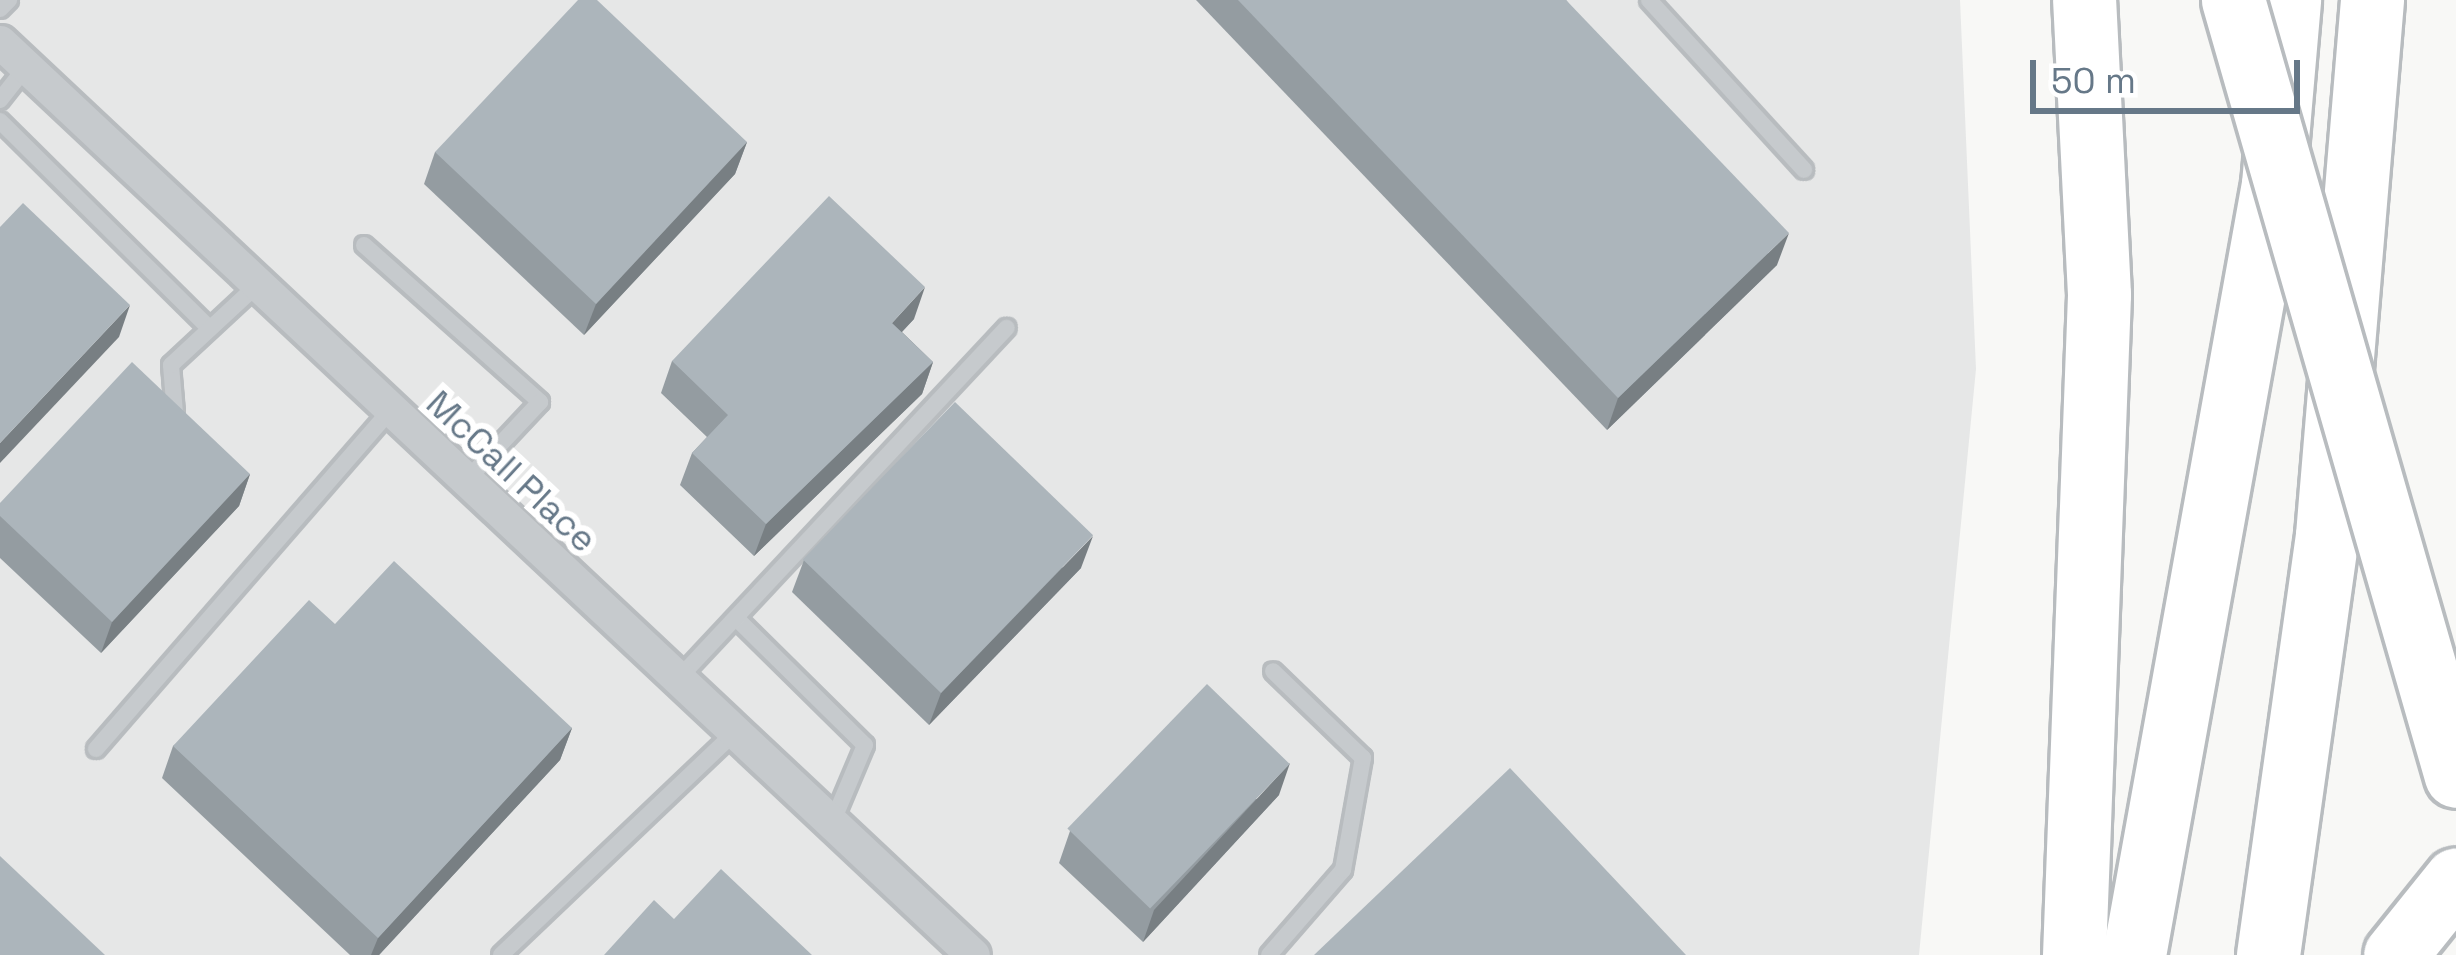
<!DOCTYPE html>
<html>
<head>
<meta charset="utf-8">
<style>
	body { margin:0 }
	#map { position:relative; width:2456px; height:955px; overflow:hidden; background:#f8f8f6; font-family:"Space Grotesk",sans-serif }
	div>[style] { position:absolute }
	.built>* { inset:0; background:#e6e7e7 }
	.roads { filter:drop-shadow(3px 0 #b8bcbf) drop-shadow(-3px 0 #b8bcbf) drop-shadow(0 3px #b8bcbf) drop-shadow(0 -3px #b8bcbf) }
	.lane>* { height:16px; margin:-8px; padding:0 8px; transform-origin:8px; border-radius:8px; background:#c6cacd }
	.street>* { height:33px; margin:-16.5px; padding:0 16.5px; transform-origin:16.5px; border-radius:16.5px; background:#c6cacd }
	.highway>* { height:63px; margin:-31.5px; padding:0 31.5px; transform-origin:31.5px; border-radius:31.5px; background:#fff }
	.bridges { filter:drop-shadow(3px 0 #b8bcbf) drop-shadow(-3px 0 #b8bcbf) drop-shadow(0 3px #b8bcbf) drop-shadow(0 -3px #b8bcbf) }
	.highway-bridge>* { height:63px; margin:-31.5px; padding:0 31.5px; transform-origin:31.5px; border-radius:31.5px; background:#fff }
	.wall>* { inset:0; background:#949ca1 }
	.shaded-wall>* { inset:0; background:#787f83 }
	.building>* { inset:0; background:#acb5bb; transform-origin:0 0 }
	span { translate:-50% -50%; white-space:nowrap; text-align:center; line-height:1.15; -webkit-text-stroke:12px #fff; paint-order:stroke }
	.street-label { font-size:36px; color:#667888 }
	.scale { position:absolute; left:2030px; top:60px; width:270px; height:54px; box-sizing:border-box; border:6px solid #667888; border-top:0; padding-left:15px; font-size:36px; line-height:42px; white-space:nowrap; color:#667888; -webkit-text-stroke:9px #fff; paint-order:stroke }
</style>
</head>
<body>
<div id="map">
	<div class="built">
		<div style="clip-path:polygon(0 0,1960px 0,1976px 369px,1919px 955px,0 955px)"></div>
	</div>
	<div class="roads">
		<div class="lane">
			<div style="left:1649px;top:0;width:230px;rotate:47.6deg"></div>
			<div style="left:0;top:9px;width:13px;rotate:-45deg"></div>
			<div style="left:0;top:100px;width:42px;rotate:-51.8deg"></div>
			<div style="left:0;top:121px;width:293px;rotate:44.7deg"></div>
			<div style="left:364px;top:245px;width:236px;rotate:41.7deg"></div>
			<div style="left:540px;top:402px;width:110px;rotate:133.2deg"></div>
			<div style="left:175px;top:413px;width:48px;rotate:-94.8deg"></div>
			<div style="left:171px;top:365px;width:116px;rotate:-42.9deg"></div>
			<div style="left:736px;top:618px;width:181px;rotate:44.6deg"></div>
			<div style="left:865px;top:745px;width:85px;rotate:112.9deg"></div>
			<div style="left:678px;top:679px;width:481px;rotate:-46.9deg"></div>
			<div style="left:96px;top:749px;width:447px;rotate:-49deg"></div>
			<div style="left:501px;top:955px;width:322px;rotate:-43.6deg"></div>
			<div style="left:1269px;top:955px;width:113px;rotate:-49deg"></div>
			<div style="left:1343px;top:870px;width:114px;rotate:-79.9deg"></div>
			<div style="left:1363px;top:758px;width:125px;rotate:-136deg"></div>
		</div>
		<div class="street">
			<div style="left:0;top:42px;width:1334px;rotate:43.18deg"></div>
		</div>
		<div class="highway">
			<div style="left:2074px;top:955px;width:661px;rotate:-87.83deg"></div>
			<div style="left:2099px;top:294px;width:294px;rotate:-92.9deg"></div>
			<div style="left:2134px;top:955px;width:783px;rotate:-79.78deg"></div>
			<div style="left:2273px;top:184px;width:185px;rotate:-85deg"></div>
			<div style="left:2268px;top:955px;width:424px;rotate:-82deg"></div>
			<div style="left:2327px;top:535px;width:537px;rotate:-85.19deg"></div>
			<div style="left:2395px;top:955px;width:97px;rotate:-51.2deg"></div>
		</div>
	</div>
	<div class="bridges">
		<div class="highway-bridge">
			<div style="left:2233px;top:0;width:807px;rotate:73.97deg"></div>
		</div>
	</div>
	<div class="wall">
		<div style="clip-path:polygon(1196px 0,1566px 0,1777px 265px,1607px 430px)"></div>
		<div style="clip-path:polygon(747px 142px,735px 174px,584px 335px,424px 184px,435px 152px)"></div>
		<div style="clip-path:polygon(914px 319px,902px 332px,933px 362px,922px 394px,754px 556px,680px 485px,692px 453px,707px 437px,661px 393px,672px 361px)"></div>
		<div style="clip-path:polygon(250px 474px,239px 506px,101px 653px,0 558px,0 503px)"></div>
		<div style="clip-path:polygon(804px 560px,1081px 568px,929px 725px,792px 592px)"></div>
		<div style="clip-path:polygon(335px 624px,572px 728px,560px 760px,379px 955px,350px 955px,162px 778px,173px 746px)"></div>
		<div style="clip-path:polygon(1279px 795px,1143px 942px,1059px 863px,1070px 831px)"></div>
	</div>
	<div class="shaded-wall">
		<div style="clip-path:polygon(747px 142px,735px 174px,584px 335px,596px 304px)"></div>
		<div style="clip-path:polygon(1789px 233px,1777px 265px,1607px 430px,1618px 398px)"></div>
		<div style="clip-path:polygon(925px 287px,914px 319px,880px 355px,892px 323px)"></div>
		<div style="clip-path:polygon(130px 305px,119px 337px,0 463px,0 443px)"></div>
		<div style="clip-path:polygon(933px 362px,922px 394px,754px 556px,766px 524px)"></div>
		<div style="clip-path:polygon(250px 474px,239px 506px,101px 653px,112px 622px)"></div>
		<div style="clip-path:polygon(1093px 536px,1081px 568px,929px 725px,941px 693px)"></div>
		<div style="clip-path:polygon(572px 728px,560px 760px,379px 955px,371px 955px,378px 938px)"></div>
		<div style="clip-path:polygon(1290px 763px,1279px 795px,1143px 942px,1154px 910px)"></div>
	</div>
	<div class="building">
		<div style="clip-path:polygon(578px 0,597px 0,747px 142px,596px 304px,435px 152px)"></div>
		<div style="clip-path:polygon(1238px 0,1566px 0,1789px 233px,1618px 398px)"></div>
		<div style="clip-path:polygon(829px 196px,925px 287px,892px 323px,933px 362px,766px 524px,692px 453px,728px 415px,672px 361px)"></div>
		<div style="clip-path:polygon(23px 203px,130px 305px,0 443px,0 227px)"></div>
		<div style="clip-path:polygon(132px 362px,250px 474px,112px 622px,0 516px,0 503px)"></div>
		<div style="left:955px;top:402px;width:192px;height:219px;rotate:44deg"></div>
		<div style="clip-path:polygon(394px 561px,572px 728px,378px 938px,173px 746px,309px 600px,335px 624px)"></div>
		<div style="left:1207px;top:684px;width:115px;height:201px;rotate:44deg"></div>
		<div style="clip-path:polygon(1510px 768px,1686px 955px,1314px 955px)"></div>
		<div style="clip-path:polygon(0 856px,105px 955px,0 955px)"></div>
		<div style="clip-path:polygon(721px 869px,812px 955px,604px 955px,654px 900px,674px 919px)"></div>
	</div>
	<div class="street-label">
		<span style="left:511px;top:472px;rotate:43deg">McCall Place</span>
	</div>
	<div class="scale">50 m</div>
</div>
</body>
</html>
